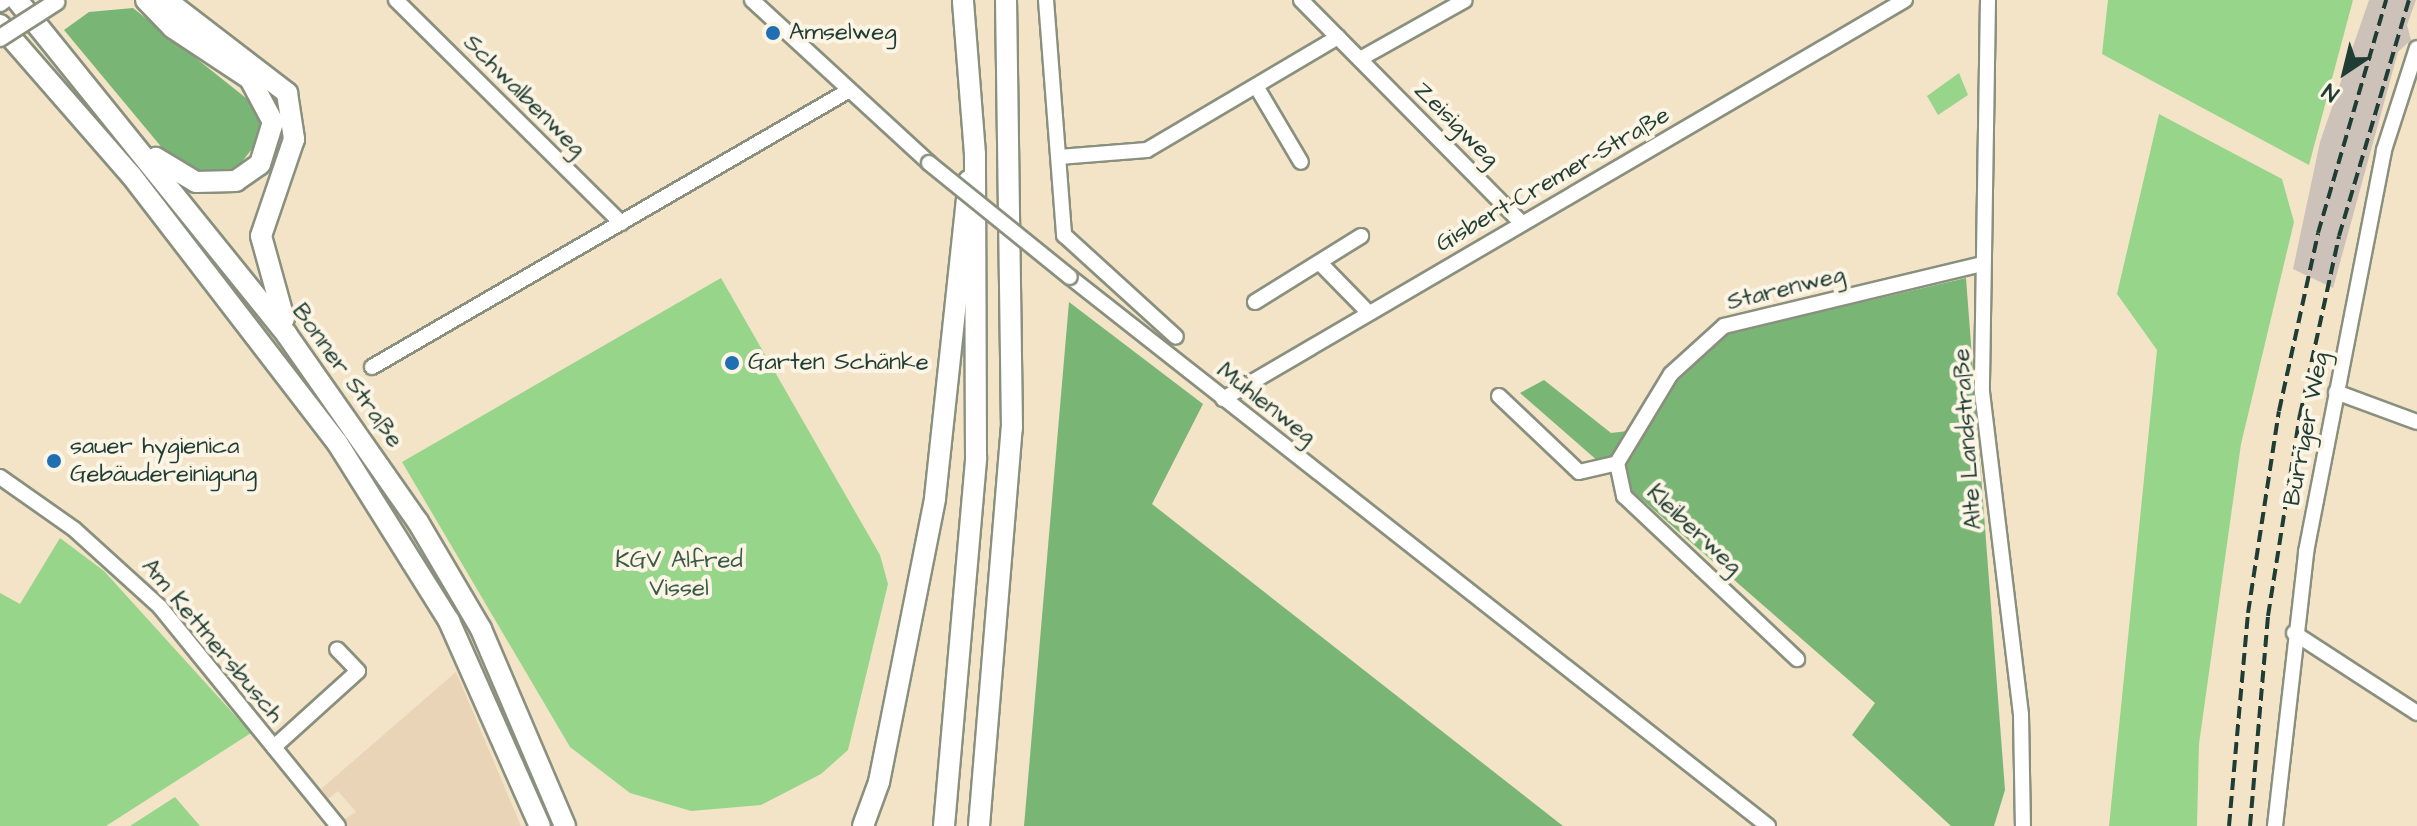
<!DOCTYPE html>
<html>
<head>
<meta charset="utf-8">
<style>
	body { margin:0 }
	#map { position:relative; width:2417px; height:826px; overflow:hidden; background:#f3e4c7; font-family:"Architects Daughter",sans-serif }
	div>[style] { position:absolute }
	.built>* { inset:0; background:#e9d4b8 }
	.industrial>* { inset:0; background:#ccc2b9 }
	.green>* { inset:0; background:#97d58a }
	.forest>* { inset:0; background:#79b676 }
	.roads { filter:drop-shadow(2px 0 #89907e) drop-shadow(-2px 0 #89907e) drop-shadow(0 2px #89907e) drop-shadow(0 -2px #89907e) }
	.minor>* { height:14px; margin:-7px; padding:0 7px; transform-origin:7px; border-radius:7px; background:#fff }
	.major>* { height:16px; margin:-8px; padding:0 8px; transform-origin:8px; border-radius:8px; background:#fff }
	.highway>* { height:20px; margin:-10px; padding:0 10px; transform-origin:10px; border-radius:10px; background:#fff }
	.rail>* { height:4px; margin-top:-2px; transform-origin:0; background:repeating-linear-gradient(90deg,#1f3d34 0 12px,transparent 0 18px) }
	.bridges { filter:drop-shadow(2px 0 #89907e) drop-shadow(-2px 0 #89907e) drop-shadow(0 2px #89907e) drop-shadow(0 -2px #89907e) }
	.minor-bridge>* { height:14px; margin:-7px; padding:0 7px; transform-origin:7px; border-radius:7px; background:#fff }
	.major-bridge>* { height:16px; margin:-8px; padding:0 8px; transform-origin:8px; border-radius:8px; background:#fff }
	.dots>* { width:22px; height:22px; translate:-50% -50%; box-sizing:border-box; border:4px solid #fcf5e5; border-radius:50% }
	span { translate:-50% -50%; white-space:nowrap; text-align:center; line-height:1.15; -webkit-text-stroke:8px #fcf5e5; paint-order:stroke }
	.poi-label { font-size:24px; color:#1f3d34 }
	.left { translate:0 -50%; text-align:left }
	.street-label { font-size:24px; color:#1f3d34 }
	.park-label { font-size:24px; color:#375b45 }
	.north { position:absolute; left:2305px; top:32px; width:80px; height:80px; -webkit-text-stroke:6px #fcf5e5; paint-order:stroke; rotate:215deg; font-size:22px; font-weight:700; line-height:32px; text-align:center; color:#1f3d34 }
	.north::after { content:''; display:block; margin:auto; width:28px; height:36px; background:#1f3d34; clip-path:polygon(50% 0,100% 100%,50% 72%,0 100%) }
</style>
</head>
<body>
<div id="map">
	<div class="built">
		<div style="clip-path:polygon(456px 672px,521px 826px,334px 826px,356px 812px,338px 791px,328px 799px,321px 789px)"></div>
	</div>
	<div class="industrial">
		<div style="clip-path:polygon(2369px 0,2416px 0,2407px 25px,2411px 40px,2398px 52px,2333px 288px,2293px 269px,2320px 142px)"></div>
	</div>
	<div class="green">
		<div style="clip-path:polygon(2108px 0,2353px 0,2309px 165px,2102px 54px)"></div>
		<div style="clip-path:polygon(1959px 73px,1968px 95px,1938px 115px,1927px 96px)"></div>
		<div style="clip-path:polygon(2159px 114px,2282px 179px,2294px 222px,2241px 444px,2199px 744px,2197px 826px,2109px 826px,2157px 350px,2117px 294px)"></div>
		<div style="clip-path:polygon(721px 278px,880px 555px,888px 584px,848px 750px,821px 774px,761px 805px,691px 811px,630px 793px,570px 747px,402px 462px)"></div>
		<div style="clip-path:polygon(60px 538px,104px 571px,251px 733px,106px 826px,0 826px,0 593px,20px 604px)"></div>
		<div style="clip-path:polygon(175px 797px,200px 826px,130px 826px)"></div>
	</div>
	<div class="forest">
		<div style="clip-path:polygon(133px 8px,256px 106px,262px 136px,234px 172px,208px 178px,178px 167px,64px 30px,89px 12px)"></div>
		<div style="clip-path:polygon(1966px 278px,2005px 790px,1994px 826px,1951px 826px,1852px 735px,1875px 703px,1520px 393px,1544px 380px,1611px 433px,1644px 429px,1680px 376px,1725px 334px)"></div>
		<div style="clip-path:polygon(1069px 302px,1203px 404px,1152px 504px,1563px 826px,1024px 826px)"></div>
	</div>
	<div class="roads">
		<div class="minor">
			<div style="left:396px;top:0;width:317px;rotate:44.7deg"></div>
			<div style="left:752px;top:0;width:241px;rotate:42.6deg"></div>
			<div style="left:1046px;top:0;width:236px;rotate:85.6deg"></div>
			<div style="left:1064px;top:235px;width:151px;rotate:42.3deg"></div>
			<div style="left:1301px;top:0;width:313px;rotate:45.3deg"></div>
			<div style="left:1988px;top:0;width:392px;rotate:90.9deg"></div>
			<div style="left:1982px;top:392px;width:325px;rotate:83.1deg"></div>
			<div style="left:2021px;top:715px;width:111px;rotate:89deg"></div>
			<div style="left:1360px;top:59px;width:120px;rotate:-29.3deg"></div>
			<div style="left:1256px;top:86px;width:88px;rotate:59.4deg"></div>
			<div style="left:1059px;top:157px;width:88px;rotate:-4.5deg"></div>
			<div style="left:1147px;top:150px;width:222px;rotate:-30.6deg"></div>
			<div style="left:1320px;top:263px;width:69px;rotate:45.6deg"></div>
			<div style="left:1070px;top:277px;width:888px;rotate:38.19deg"></div>
			<div style="left:1255px;top:302px;width:125px;rotate:-31.9deg"></div>
			<div style="left:372px;top:367px;width:550px;rotate:-30.11deg"></div>
			<div style="left:2336px;top:392px;width:86px;rotate:20.3deg"></div>
			<div style="left:1499px;top:396px;width:110px;rotate:43.5deg"></div>
			<div style="left:1579px;top:472px;width:39px;rotate:-13deg"></div>
			<div style="left:1617px;top:463px;width:34px;rotate:78deg"></div>
			<div style="left:1624px;top:496px;width:238px;rotate:43.3deg"></div>
			<div style="left:1223px;top:399px;width:790px;rotate:-30.33deg"></div>
			<div style="left:1617px;top:463px;width:104px;rotate:-58.8deg"></div>
			<div style="left:1671px;top:374px;width:72px;rotate:-42.2deg"></div>
			<div style="left:1724px;top:326px;width:266px;rotate:-13.5deg"></div>
			<div style="left:0;top:477px;width:90px;rotate:35.1deg"></div>
			<div style="left:74px;top:529px;width:116px;rotate:42.2deg"></div>
			<div style="left:160px;top:607px;width:282px;rotate:50.9deg"></div>
			<div style="left:2294px;top:633px;width:147px;rotate:33deg"></div>
			<div style="left:274px;top:747px;width:113px;rotate:-42.1deg"></div>
			<div style="left:358px;top:671px;width:30px;rotate:-134deg"></div>
			<div style="left:2275px;top:826px;width:276px;rotate:-83.5deg"></div>
			<div style="left:2306px;top:552px;width:409px;rotate:-79deg"></div>
			<div style="left:2384px;top:150px;width:107px;rotate:-72.1deg"></div>
		</div>
		<div class="major">
			<div style="left:0;top:3px;width:5px;rotate:-37deg"></div>
		</div>
		<div class="highway">
			<div style="left:17px;top:0;width:430px;rotate:51.1deg"></div>
			<div style="left:287px;top:335px;width:228px;rotate:55deg"></div>
			<div style="left:418px;top:522px;width:124px;rotate:59.5deg"></div>
			<div style="left:481px;top:629px;width:214px;rotate:66.9deg"></div>
			<div style="left:146px;top:0;width:39px;rotate:46deg"></div>
			<div style="left:173px;top:28px;width:92px;rotate:33.5deg"></div>
			<div style="left:250px;top:79px;width:49px;rotate:61.9deg"></div>
			<div style="left:273px;top:122px;width:44px;rotate:107.2deg"></div>
			<div style="left:260px;top:164px;width:29px;rotate:145deg"></div>
			<div style="left:236px;top:181px;width:40px;rotate:178.6deg"></div>
			<div style="left:196px;top:182px;width:47px;rotate:-149deg"></div>
			<div style="left:166px;top:0;width:153px;rotate:37.5deg"></div>
			<div style="left:287px;top:93px;width:47px;rotate:81.3deg"></div>
			<div style="left:294px;top:139px;width:102px;rotate:108.8deg"></div>
			<div style="left:261px;top:236px;width:86px;rotate:74.5deg"></div>
			<div style="left:0;top:25px;width:199px;rotate:48.9deg"></div>
			<div style="left:131px;top:175px;width:339px;rotate:52.4deg"></div>
			<div style="left:338px;top:444px;width:209px;rotate:57.9deg"></div>
			<div style="left:449px;top:621px;width:224px;rotate:66.1deg"></div>
			<div style="left:863px;top:826px;width:47px;rotate:-70deg"></div>
			<div style="left:879px;top:782px;width:289px;rotate:-78.8deg"></div>
			<div style="left:935px;top:498px;width:319px;rotate:-83.9deg"></div>
			<div style="left:944px;top:826px;width:370px;rotate:-85deg"></div>
			<div style="left:976px;top:457px;width:303px;rotate:-90.2deg"></div>
			<div style="left:975px;top:154px;width:154px;rotate:-94.5deg"></div>
			<div style="left:979px;top:826px;width:399px;rotate:-85.3deg"></div>
			<div style="left:1012px;top:428px;width:428px;rotate:-90.8deg"></div>
		</div>
	</div>
	<div class="rail">
		<div style="left:2229px;top:826px;width:214px;rotate:-84.9deg"></div>
		<div style="left:2248px;top:613px;width:204px;rotate:-81.3deg"></div>
		<div style="left:2279px;top:411px;width:182px;rotate:-77.6deg"></div>
		<div style="left:2318px;top:233px;width:243px;rotate:-73.7deg"></div>
		<div style="left:2250px;top:826px;width:211px;rotate:-85.1deg"></div>
		<div style="left:2268px;top:616px;width:204px;rotate:-81deg"></div>
		<div style="left:2300px;top:415px;width:183px;rotate:-77.7deg"></div>
		<div style="left:2339px;top:236px;width:246px;rotate:-73.5deg"></div>
	</div>
	<div class="bridges">
		<div class="minor-bridge">
			<div style="left:929px;top:163px;width:181px;rotate:39deg"></div>
		</div>
		<div class="major-bridge">
			<div style="left:0;top:38px;width:67px;rotate:-32.7deg"></div>
		</div>
	</div>
	<div class="dots">
		<div style="left:773px;top:33px;background:#1f6fb2"></div>
		<div style="left:732px;top:363px;background:#1f6fb2"></div>
		<div style="left:54px;top:461px;background:#1f6fb2"></div>
	</div>
	<div class="poi-label">
		<span class="left" style="left:789px;top:33px">Amselweg</span>
		<span class="left" style="left:748px;top:363px">Garten Schänke</span>
		<span class="left" style="left:70px;top:461px">sauer hygienica<br>Gebäudereinigung</span>
	</div>
	<div class="street-label">
		<span style="left:524px;top:96px;rotate:45deg">Schwalbenweg</span>
		<span style="left:1456px;top:125px;rotate:45deg">Zeisigweg</span>
		<span style="left:1553px;top:180px;rotate:-30deg">Gisbert-Cremer-Straße</span>
		<span style="left:1786px;top:289px;rotate:-14deg">Starenweg</span>
		<span style="left:347px;top:376px;rotate:54deg">Bonner Straße</span>
		<span style="left:1266px;top:404px;rotate:38deg">Mühlenweg</span>
		<span style="left:2307px;top:429px;rotate:-79deg">Bürriger Weg</span>
		<span style="left:1968px;top:439px;rotate:-94deg">Alte Landstraße</span>
		<span style="left:1694px;top:530px;rotate:43deg">Kleiberweg</span>
		<span style="left:212px;top:641px;rotate:50deg">Am Kettnersbusch</span>
	</div>
	<div class="park-label">
		<span style="left:679px;top:575px">KGV Alfred<br>Vissel</span>
	</div>
	<div class="north">N</div>
</div>
</body>
</html>
